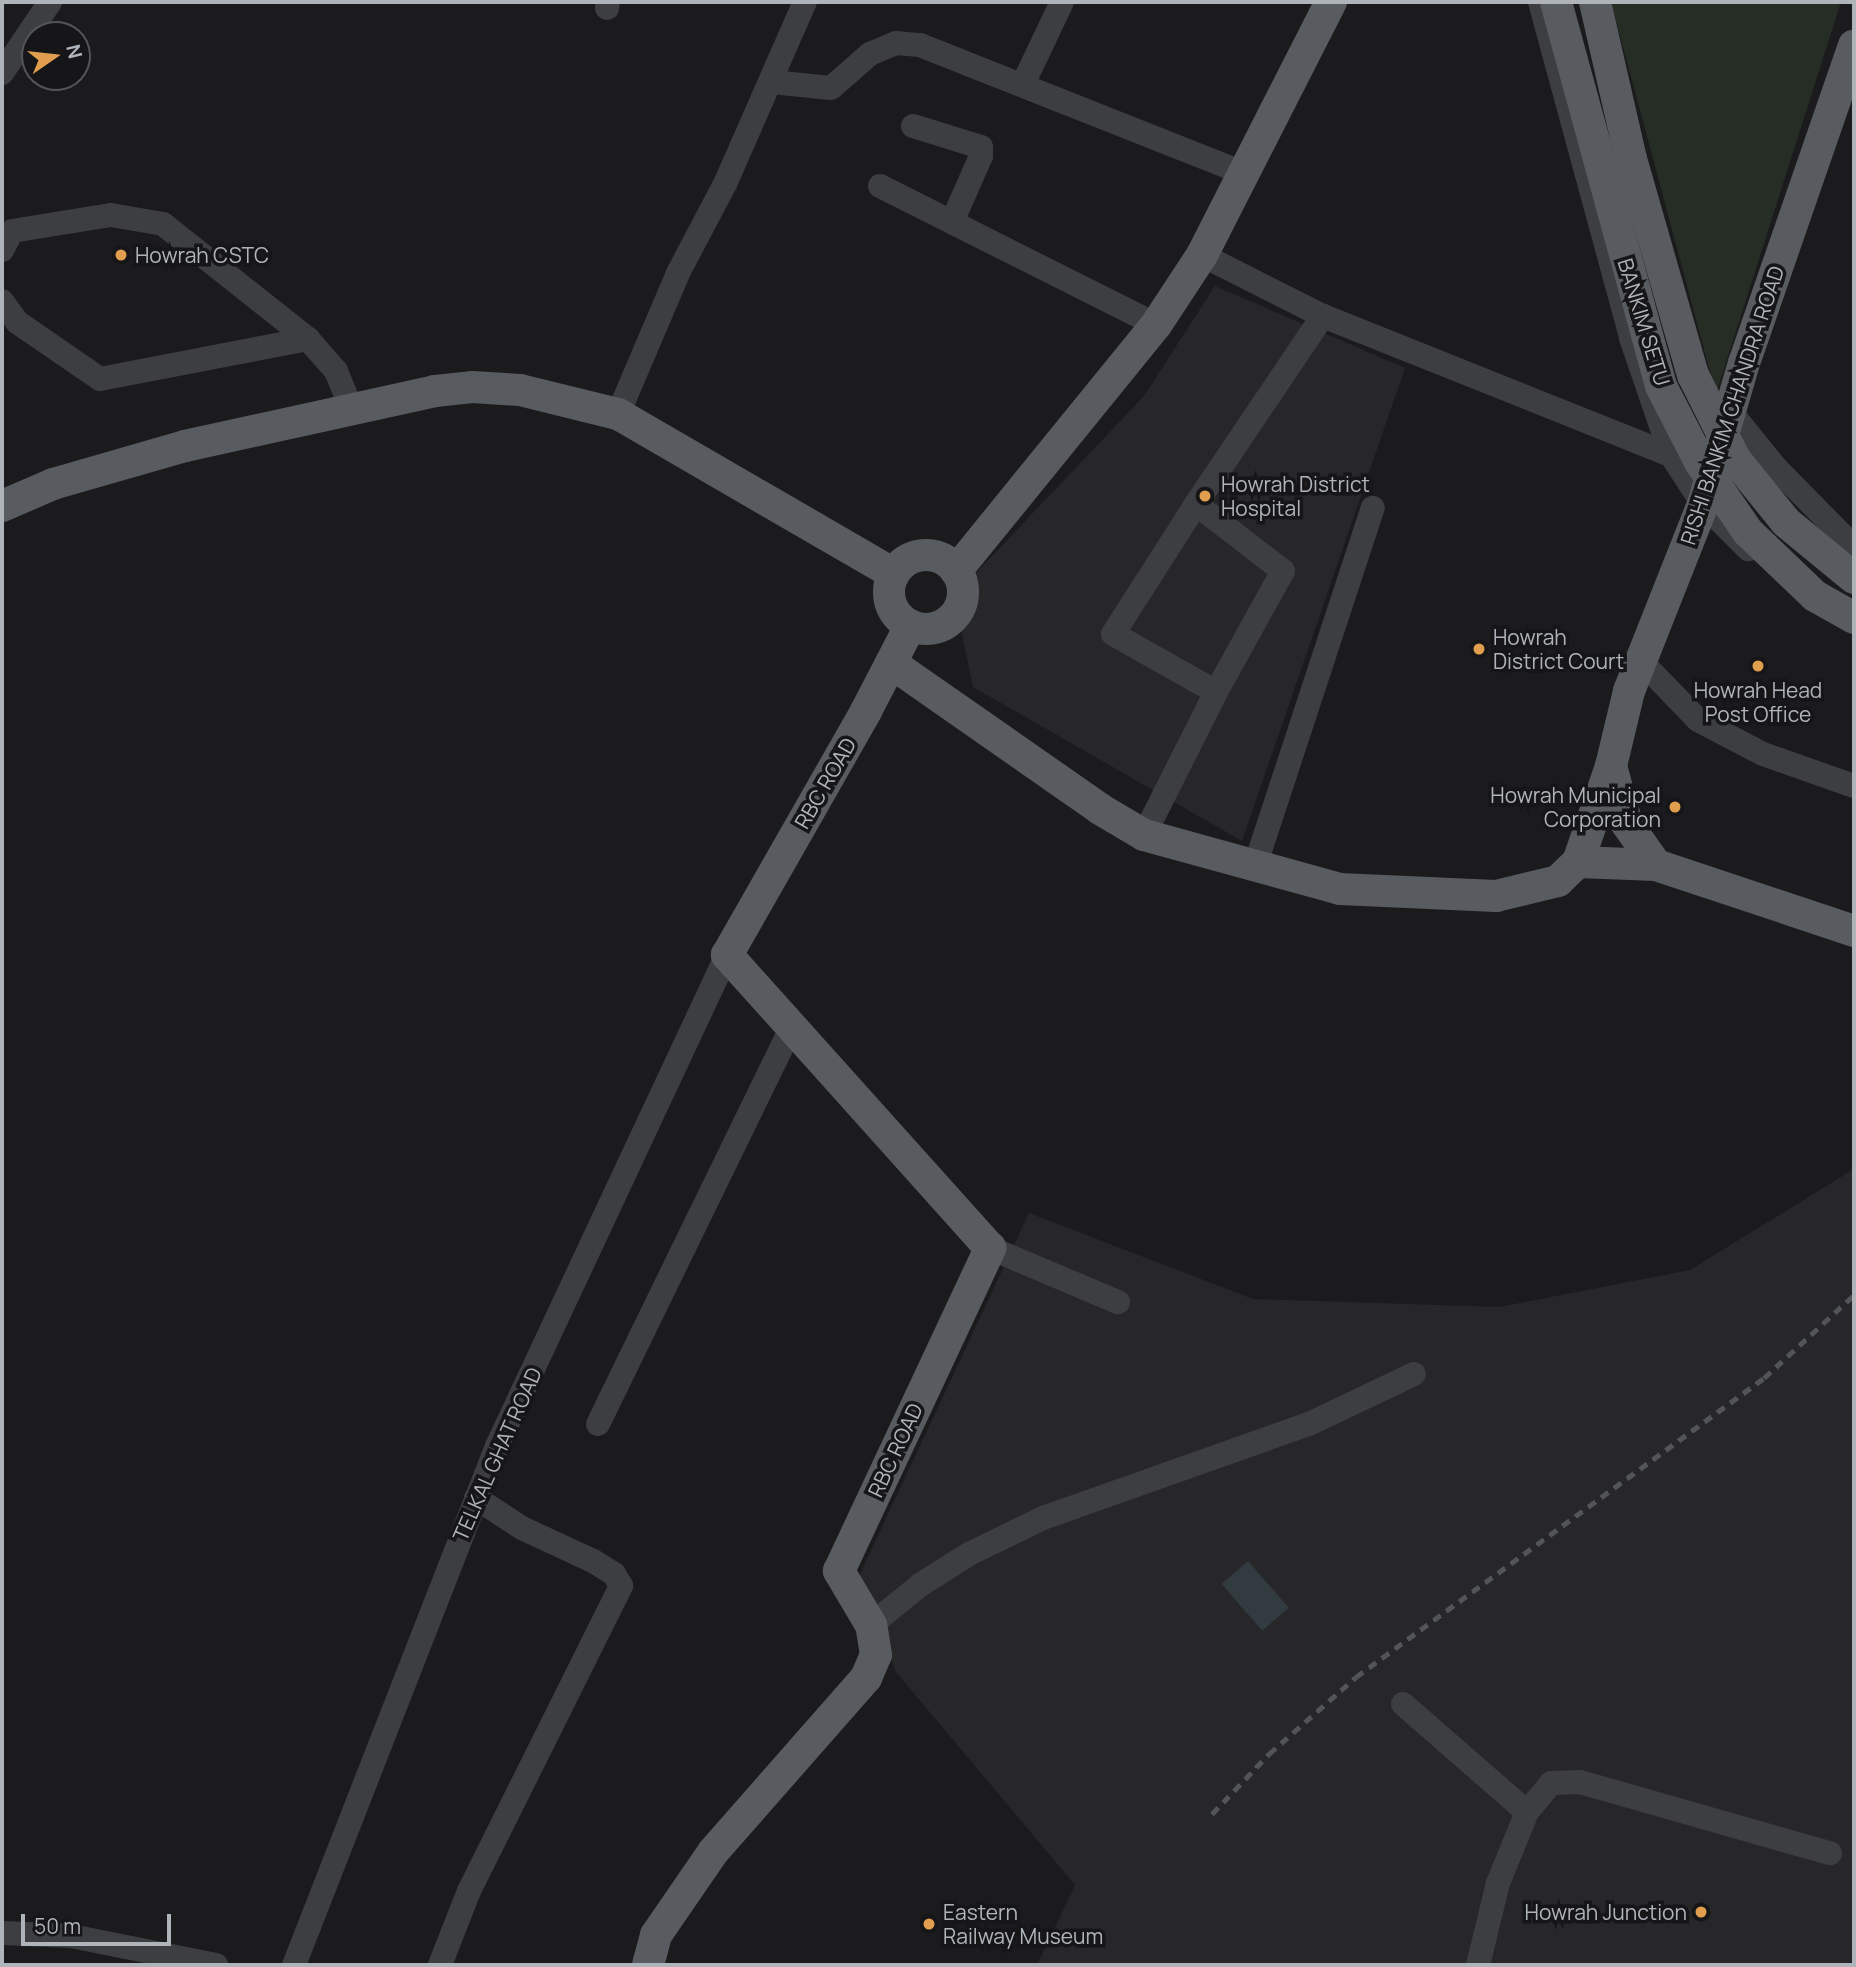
<!DOCTYPE html>
<html>
<head>
<meta charset="utf-8">
<style>
	body { margin:0 }
	#map { position:relative; width:1856px; height:1967px; overflow:hidden; background:#1b1b1d; font-family:Manrope,sans-serif }
	div>[style] { position:absolute }
	.built>* { inset:0; background:#27272a }
	.green>* { inset:0; background:#252d25 }
	.water>* { inset:0; background:#323b40; transform-origin:0 0 }
	.minor>* { height:24px; margin:-12px; padding:0 12px; transform-origin:12px; border-radius:12px; background:#3c3e41 }
	.major>* { height:32px; margin:-16px; padding:0 16px; transform-origin:16px; border-radius:16px; background:#585b60 }
	.major>.ring { margin:-16px; padding:0; box-sizing:content-box; background:none; border:32px solid #585b60; border-radius:50% }
	.rail>* { height:5px; margin-top:-2.5px; transform-origin:0; background:repeating-linear-gradient(90deg,#515458 0 9px,transparent 0 16px) }
	.major-bridge>* { height:32px; margin:-16px; padding:0 16px; transform-origin:16px; border-radius:16px; background:#585b60 }
	.dots>* { width:19px; height:19px; translate:-50% -50%; box-sizing:border-box; border:4px solid #161618; border-radius:50% }
	span { translate:-50% -50%; white-space:nowrap; text-align:center; line-height:1.15; -webkit-text-stroke:7px #161618; paint-order:stroke }
	.poi-label { font-size:21px; color:#afb4bb }
	.left { translate:0 -50%; text-align:left }
	.right { translate:-100% -50%; text-align:right }
	.street-label { font-size:21px; color:#afb4bb }
	.frame { position:absolute; inset:0; border:4px solid #afb4bb; pointer-events:none }
	.north { position:absolute; left:21px; top:21px; width:70px; height:70px; box-sizing:border-box; background:#161618; border:2px solid #535559; border-radius:50%; rotate:76deg; font-size:19px; font-weight:700; line-height:28px; text-align:center; color:#afb4bb }
	.north::after { content:''; display:block; margin:auto; width:24px; height:32px; background:#e19e4e; clip-path:polygon(50% 0,100% 100%,50% 72%,0 100%) }
	.scale { position:absolute; left:21px; top:1914px; width:150px; height:32px; box-sizing:border-box; border:4px solid #afb4bb; border-top:0; padding-left:9px; font-size:21px; line-height:24px; white-space:nowrap; color:#afb4bb; -webkit-text-stroke:5px #161618; paint-order:stroke }
</style>
</head>
<body>
<div id="map">
	<div class="built">
		<div style="clip-path:polygon(1215px 286px,1405px 368px,1242px 841px,973px 687px,954px 596px,1144px 396px)"></div>
		<div style="clip-path:polygon(1854px 1169px,1854px 1965px,1037px 1965px,1075px 1885px,896px 1672px,859px 1576px,1029px 1213px,1253px 1299px,1499px 1307px,1690px 1270px)"></div>
	</div>
	<div class="green">
		<div style="clip-path:polygon(1611px 2px,1841px 2px,1716px 394px)"></div>
	</div>
	<div class="water">
		<div style="left:1248px;top:1561px;width:62px;height:35px;rotate:49deg"></div>
	</div>
	<div class="minor">
		<div style="left:1540px;top:2px;width:348px;rotate:74.8deg"></div>
		<div style="left:1631px;top:338px;width:124px;rotate:71.1deg"></div>
		<div style="left:1671px;top:455px;width:59px;rotate:56.9deg"></div>
		<div style="left:1703px;top:504px;width:64px;rotate:45deg"></div>
		<div style="left:607px;top:8px;width:6px;rotate:-81deg"></div>
		<div style="left:2px;top:73px;width:86px;rotate:-55.9deg"></div>
		<div style="left:772px;top:82px;width:59px;rotate:5.8deg"></div>
		<div style="left:831px;top:88px;width:52px;rotate:-41.1deg"></div>
		<div style="left:870px;top:54px;width:28px;rotate:-23deg"></div>
		<div style="left:896px;top:43px;width:24px;rotate:5deg"></div>
		<div style="left:920px;top:45px;width:348px;rotate:21.6deg"></div>
		<div style="left:1023px;top:84px;width:91px;rotate:-64.6deg"></div>
		<div style="left:913px;top:126px;width:71px;rotate:17.2deg"></div>
		<div style="left:981px;top:147px;width:9px;rotate:90deg"></div>
		<div style="left:981px;top:156px;width:72px;rotate:113.7deg"></div>
		<div style="left:880px;top:186px;width:309px;rotate:26.7deg"></div>
		<div style="left:2px;top:250px;width:21px;rotate:-62deg"></div>
		<div style="left:12px;top:231px;width:100px;rotate:-9.2deg"></div>
		<div style="left:111px;top:215px;width:53px;rotate:9.8deg"></div>
		<div style="left:163px;top:224px;width:185px;rotate:38.4deg"></div>
		<div style="left:308px;top:339px;width:43px;rotate:48.8deg"></div>
		<div style="left:336px;top:371px;width:42px;rotate:67.7deg"></div>
		<div style="left:1202px;top:255px;width:136px;rotate:26.8deg"></div>
		<div style="left:1323px;top:316px;width:375px;rotate:21.8deg"></div>
		<div style="left:2px;top:301px;width:26px;rotate:54deg"></div>
		<div style="left:17px;top:322px;width:101px;rotate:34.5deg"></div>
		<div style="left:100px;top:379px;width:212px;rotate:-10.9deg"></div>
		<div style="left:618px;top:414px;width:153px;rotate:-66.9deg"></div>
		<div style="left:678px;top:273px;width:101px;rotate:-62.2deg"></div>
		<div style="left:725px;top:184px;width:199px;rotate:-66.3deg"></div>
		<div style="left:1719px;top:419px;width:14px;rotate:-36deg"></div>
		<div style="left:1730px;top:411px;width:72px;rotate:51.2deg"></div>
		<div style="left:1775px;top:467px;width:112px;rotate:45.4deg"></div>
		<div style="left:1196px;top:504px;width:110px;rotate:37.6deg"></div>
		<div style="left:1283px;top:571px;width:138px;rotate:119deg"></div>
		<div style="left:1216px;top:692px;width:118px;rotate:-150.6deg"></div>
		<div style="left:1113px;top:634px;width:154px;rotate:-57.4deg"></div>
		<div style="left:1196px;top:504px;width:227px;rotate:-56deg"></div>
		<div style="left:1640px;top:660px;width:83px;rotate:46deg"></div>
		<div style="left:1698px;top:720px;width:73px;rotate:27.6deg"></div>
		<div style="left:1763px;top:754px;width:96px;rotate:19.4deg"></div>
		<div style="left:1144px;top:835px;width:160px;rotate:-63.3deg"></div>
		<div style="left:1255px;top:866px;width:377px;rotate:-71.8deg"></div>
		<div style="left:990px;top:1248px;width:139px;rotate:22.9deg"></div>
		<div style="left:598px;top:1424px;width:445px;rotate:-64deg"></div>
		<div style="left:871px;top:1625px;width:63px;rotate:-39.2deg"></div>
		<div style="left:920px;top:1585px;width:58px;rotate:-32.3deg"></div>
		<div style="left:969px;top:1554px;width:82px;rotate:-25.9deg"></div>
		<div style="left:1043px;top:1518px;width:282px;rotate:-19.5deg"></div>
		<div style="left:1309px;top:1424px;width:116px;rotate:-25.5deg"></div>
		<div style="left:1403px;top:1704px;width:164px;rotate:41.1deg"></div>
		<div style="left:1527px;top:1812px;width:77px;rotate:112.2deg"></div>
		<div style="left:1498px;top:1883px;width:84px;rotate:103.7deg"></div>
		<div style="left:1527px;top:1812px;width:38px;rotate:-50deg"></div>
		<div style="left:1551px;top:1783px;width:29px;rotate:-2deg"></div>
		<div style="left:1580px;top:1782px;width:260px;rotate:15.9deg"></div>
		<div style="left:2px;top:1933px;width:69px;rotate:2.5deg"></div>
		<div style="left:71px;top:1936px;width:148px;rotate:11.3deg"></div>
		<div style="left:294px;top:1965px;width:557px;rotate:-68.64deg"></div>
		<div style="left:497px;top:1446px;width:542px;rotate:-64.9deg"></div>
		<div style="left:440px;top:1965px;width:79px;rotate:-68.6deg"></div>
		<div style="left:469px;top:1891px;width:341px;rotate:-63.5deg"></div>
		<div style="left:621px;top:1586px;width:14px;rotate:-120deg"></div>
		<div style="left:614px;top:1574px;width:25px;rotate:-148deg"></div>
		<div style="left:593px;top:1561px;width:78px;rotate:-155.1deg"></div>
		<div style="left:522px;top:1528px;width:55px;rotate:-146.9deg"></div>
	</div>
	<div class="major">
		<div style="left:2px;top:506px;width:56px;rotate:-23.3deg"></div>
		<div style="left:53px;top:484px;width:137px;rotate:-16.1deg"></div>
		<div style="left:185px;top:446px;width:256px;rotate:-12.4deg"></div>
		<div style="left:435px;top:391px;width:37px;rotate:-6deg"></div>
		<div style="left:472px;top:387px;width:48px;rotate:3.6deg"></div>
		<div style="left:520px;top:390px;width:101px;rotate:13.8deg"></div>
		<div style="left:618px;top:414px;width:319px;rotate:30.1deg"></div>
		<div style="left:1748px;top:532px;width:93px;rotate:43.7deg"></div>
		<div style="left:1815px;top:596px;width:45px;rotate:29.4deg"></div>
		<div class="ring" style="left:889px;top:555px;width:42px;height:42px"></div>
		<div style="left:956px;top:571px;width:317px;rotate:-50.9deg"></div>
		<div style="left:1156px;top:325px;width:84px;rotate:-56.7deg"></div>
		<div style="left:1202px;top:255px;width:284px;rotate:-63deg"></div>
		<div style="left:891px;top:663px;width:255px;rotate:34.9deg"></div>
		<div style="left:1100px;top:809px;width:51px;rotate:30.6deg"></div>
		<div style="left:1144px;top:835px;width:203px;rotate:15.4deg"></div>
		<div style="left:1340px;top:889px;width:156px;rotate:2.6deg"></div>
		<div style="left:1496px;top:896px;width:64px;rotate:-13.6deg"></div>
		<div style="left:1558px;top:881px;width:28px;rotate:-44deg"></div>
		<div style="left:1578px;top:862px;width:102px;rotate:-71deg"></div>
		<div style="left:1611px;top:766px;width:77px;rotate:-76.5deg"></div>
		<div style="left:1629px;top:691px;width:201px;rotate:-68.4deg"></div>
		<div style="left:1703px;top:504px;width:147px;rotate:-73.8deg"></div>
		<div style="left:1744px;top:363px;width:336px;rotate:-70.9deg"></div>
		<div style="left:1611px;top:766px;width:60px;rotate:74.6deg"></div>
		<div style="left:1627px;top:824px;width:50px;rotate:54.7deg"></div>
		<div style="left:1656px;top:865px;width:209px;rotate:18.4deg"></div>
		<div style="left:1578px;top:862px;width:78px;rotate:2.2deg"></div>
		<div style="left:648px;top:1965px;width:31px;rotate:-75deg"></div>
		<div style="left:656px;top:1935px;width:101px;rotate:-55.5deg"></div>
		<div style="left:713px;top:1852px;width:232px;rotate:-48.7deg"></div>
		<div style="left:866px;top:1678px;width:25px;rotate:-67deg"></div>
		<div style="left:876px;top:1655px;width:30px;rotate:-99deg"></div>
		<div style="left:871px;top:1625px;width:63px;rotate:-120.7deg"></div>
		<div style="left:839px;top:1571px;width:357px;rotate:-64.9deg"></div>
		<div style="left:990px;top:1248px;width:394px;rotate:-131.9deg"></div>
		<div style="left:727px;top:955px;width:281px;rotate:-60.3deg"></div>
		<div style="left:866px;top:711px;width:96px;rotate:-62.6deg"></div>
	</div>
	<div class="rail">
		<div style="left:1212px;top:1814px;width:83px;rotate:-46.5deg"></div>
		<div style="left:1269px;top:1754px;width:116px;rotate:-41.5deg"></div>
		<div style="left:1356px;top:1677px;width:506px;rotate:-36.24deg"></div>
		<div style="left:1764px;top:1378px;width:122px;rotate:-42.7deg"></div>
	</div>
	<div class="major-bridge">
		<div style="left:1556px;top:2px;width:398px;rotate:74.7deg"></div>
		<div style="left:1661px;top:386px;width:85px;rotate:62.8deg"></div>
		<div style="left:1700px;top:462px;width:85px;rotate:55.6deg"></div>
		<div style="left:1595px;top:2px;width:161px;rotate:77.1deg"></div>
		<div style="left:1631px;top:159px;width:225px;rotate:74deg"></div>
		<div style="left:1693px;top:375px;width:94px;rotate:63.4deg"></div>
		<div style="left:1735px;top:459px;width:81px;rotate:51deg"></div>
		<div style="left:1786px;top:522px;width:88px;rotate:39.5deg"></div>
	</div>
	<div class="dots">
		<div style="left:121px;top:255px;background:#e19e4e"></div>
		<div style="left:1205px;top:496px;background:#e19e4e"></div>
		<div style="left:1479px;top:649px;background:#e19e4e"></div>
		<div style="left:1758px;top:666px;background:#e19e4e"></div>
		<div style="left:1675px;top:807px;background:#e19e4e"></div>
		<div style="left:1701px;top:1912px;background:#e19e4e"></div>
		<div style="left:929px;top:1924px;background:#e19e4e"></div>
	</div>
	<div class="poi-label">
		<span class="left" style="left:135px;top:255px">Howrah CSTC</span>
		<span class="left" style="left:1221px;top:496px">Howrah District<br>Hospital</span>
		<span class="left" style="left:1493px;top:649px">Howrah<br>District Court</span>
		<span style="left:1758px;top:702px">Howrah Head<br>Post Office</span>
		<span class="right" style="left:1661px;top:807px">Howrah Municipal<br>Corporation</span>
		<span class="left" style="left:943px;top:1924px">Eastern<br>Railway Museum</span>
		<span class="right" style="left:1687px;top:1912px">Howrah Junction</span>
	</div>
	<div class="street-label">
		<span style="left:1644px;top:322px;rotate:73deg">BANKIM SETU</span>
		<span style="left:1732px;top:405px;rotate:-72deg">RISHI BANKIM CHANDRA ROAD</span>
		<span style="left:825px;top:783px;rotate:-60deg">RBC ROAD</span>
		<span style="left:895px;top:1450px;rotate:-65deg">RBC ROAD</span>
		<span style="left:497px;top:1454px;rotate:-66deg">TELKAL GHAT ROAD</span>
	</div>
	<div class="frame"></div>
	<div class="north">N</div>
	<div class="scale">50 m</div>
</div>
</body>
</html>
